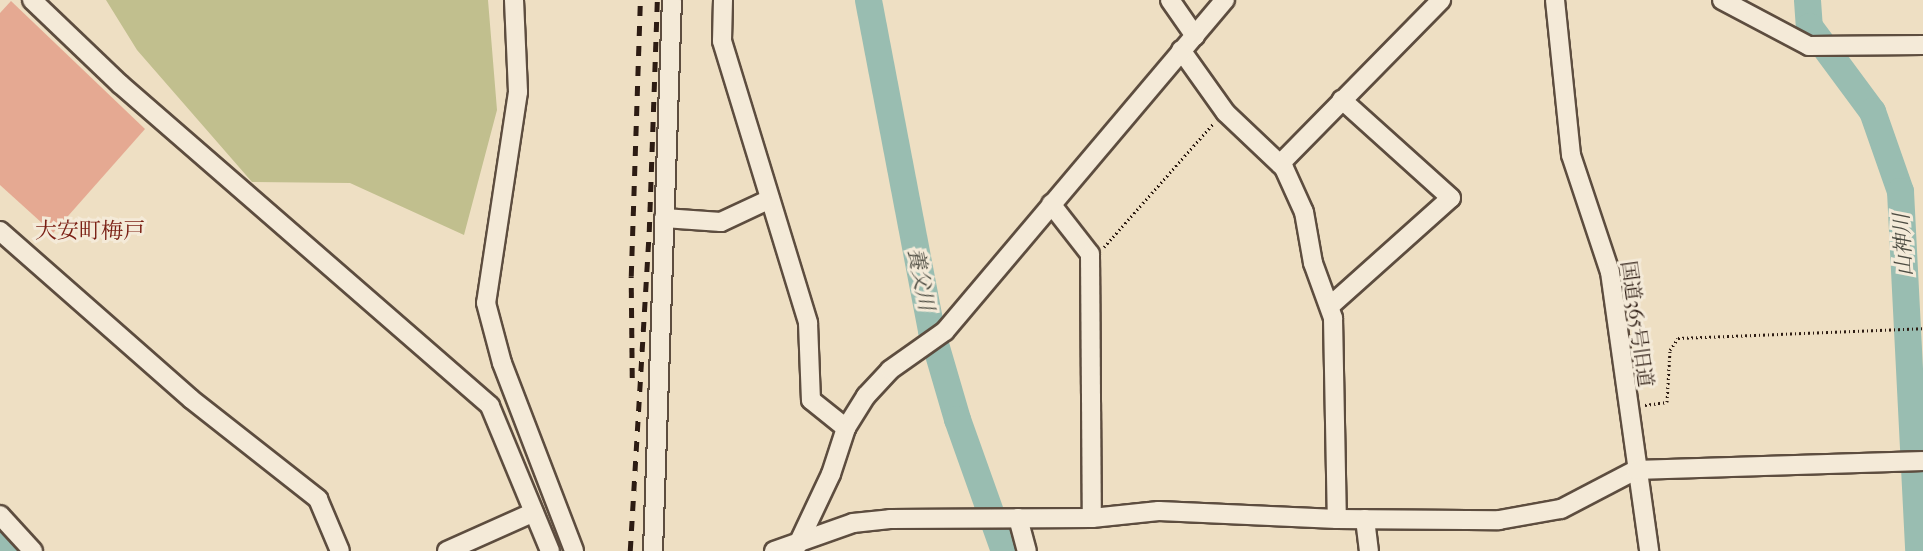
<!DOCTYPE html>
<html>
<head>
<meta charset="utf-8">
<style>
	body { margin:0 }
	#map { position:relative; width:1923px; height:551px; overflow:hidden; background:#eedfc3; font-family:"IM FELL French Canon","Noto Serif JP",serif }
	div>[style] { position:absolute }
	.green>* { inset:0; background:#c1bf8e }
	.river>* { height:27px; margin:-13.5px; padding:0 13.5px; transform-origin:13.5px; border-radius:13.5px; background:#99bdb1 }
	.building>* { inset:0; background:#e5a992 }
	.path>* { height:3px; margin-top:-1.5px; transform-origin:0; background:repeating-linear-gradient(90deg,#2d1c13 0 1.5px,transparent 0 4.5px) }
	.roads { filter:drop-shadow(2px 0 #5d4d3f) drop-shadow(-2px 0 #5d4d3f) drop-shadow(0 2px #5d4d3f) drop-shadow(0 -2px #5d4d3f) }
	.minor>* { height:18px; margin:-9px; padding:0 9px; transform-origin:9px; border-radius:9px; background:#f4ead8 }
	.rail>* { height:4.5px; margin-top:-2.25px; transform-origin:0; background:repeating-linear-gradient(90deg,#2d1c13 0 10px,transparent 0 20px) }
	span { translate:-50% -50%; white-space:nowrap; text-align:center; line-height:1.15; -webkit-text-stroke:6px #f4ead8; paint-order:stroke }
	.street-label { font-size:20px; color:#2d1c13 }
	.water-label { font-size:21px; color:#4d4c42; font-style:italic }
	.quarter-label { font-size:22px; color:#7a1f14 }
</style>
</head>
<body>
<div id="map">
	<div class="green">
		<div style="clip-path:polygon(106px 0,488px 0,497px 110px,464px 235px,350px 183px,252px 182px,137px 50px)"></div>
	</div>
	<div class="river">
		<div style="left:868px;top:0;width:336px;rotate:79.2deg"></div>
		<div style="left:931px;top:330px;width:93px;rotate:73.7deg"></div>
		<div style="left:957px;top:419px;width:140px;rotate:70.4deg"></div>
		<div style="left:1807px;top:0;width:26px;rotate:86deg"></div>
		<div style="left:1809px;top:26px;width:106px;rotate:53.5deg"></div>
		<div style="left:1872px;top:111px;width:85px;rotate:70.7deg"></div>
		<div style="left:1900px;top:191px;width:360px;rotate:87.1deg"></div>
		<div style="left:0;top:541px;width:14px;rotate:45deg"></div>
	</div>
	<div class="building">
		<div style="clip-path:polygon(11px 1px,145px 129px,53px 233px,0 185px,0 13px)"></div>
	</div>
	<div class="path">
		<div style="left:1104px;top:247px;width:164px;rotate:-48.5deg"></div>
		<div style="left:1645px;top:405px;width:22px;rotate:-8deg"></div>
		<div style="left:1667px;top:402px;width:52px;rotate:-86.7deg"></div>
		<div style="left:1670px;top:350px;width:14px;rotate:-56deg"></div>
		<div style="left:1678px;top:338px;width:245px;rotate:-2.3deg"></div>
	</div>
	<div class="roads">
		<div class="minor">
			<div style="left:32px;top:0;width:122px;rotate:43.7deg"></div>
			<div style="left:120px;top:84px;width:490px;rotate:41deg"></div>
			<div style="left:490px;top:406px;width:157px;rotate:67.5deg"></div>
			<div style="left:514px;top:0;width:92px;rotate:87.5deg"></div>
			<div style="left:518px;top:92px;width:213px;rotate:98.6deg"></div>
			<div style="left:486px;top:303px;width:62px;rotate:75.1deg"></div>
			<div style="left:502px;top:363px;width:201px;rotate:69deg"></div>
			<div style="left:723px;top:0;width:41px;rotate:91.4deg"></div>
			<div style="left:722px;top:41px;width:295px;rotate:73deg"></div>
			<div style="left:808px;top:323px;width:77px;rotate:87.8deg"></div>
			<div style="left:811px;top:400px;width:45px;rotate:38.7deg"></div>
			<div style="left:1170px;top:0;width:44px;rotate:55.2deg"></div>
			<div style="left:1555px;top:0;width:156px;rotate:84.1deg"></div>
			<div style="left:1571px;top:155px;width:123px;rotate:71.6deg"></div>
			<div style="left:1610px;top:272px;width:282px;rotate:82deg"></div>
			<div style="left:1722px;top:0;width:98px;rotate:27.9deg"></div>
			<div style="left:1809px;top:46px;width:114px;rotate:-0.5deg"></div>
			<div style="left:1181px;top:50px;width:77px;rotate:54.5deg"></div>
			<div style="left:1226px;top:113px;width:80px;rotate:43.5deg"></div>
			<div style="left:1284px;top:168px;width:48px;rotate:65.6deg"></div>
			<div style="left:1304px;top:212px;width:52px;rotate:80deg"></div>
			<div style="left:1313px;top:263px;width:59px;rotate:70deg"></div>
			<div style="left:1333px;top:318px;width:201px;rotate:88.9deg"></div>
			<div style="left:1280px;top:164px;width:230px;rotate:-45.5deg"></div>
			<div style="left:1051px;top:204px;width:63px;rotate:52deg"></div>
			<div style="left:1090px;top:254px;width:264px;rotate:89.6deg"></div>
			<div style="left:664px;top:218px;width:57px;rotate:4deg"></div>
			<div style="left:721px;top:222px;width:54px;rotate:-25.1deg"></div>
			<div style="left:0;top:231px;width:254px;rotate:41.3deg"></div>
			<div style="left:191px;top:399px;width:162px;rotate:38.2deg"></div>
			<div style="left:318px;top:499px;width:56px;rotate:67.1deg"></div>
			<div style="left:1330px;top:306px;width:162px;rotate:-41.8deg"></div>
			<div style="left:1451px;top:198px;width:147px;rotate:-138deg"></div>
			<div style="left:0;top:515px;width:49px;rotate:47.5deg"></div>
			<div style="left:1018px;top:518px;width:34px;rotate:75deg"></div>
			<div style="left:1365px;top:519px;width:32px;rotate:83deg"></div>
			<div style="left:797px;top:546px;width:80px;rotate:-64.7deg"></div>
			<div style="left:831px;top:474px;width:48px;rotate:-71.9deg"></div>
			<div style="left:846px;top:428px;width:38px;rotate:-58deg"></div>
			<div style="left:866px;top:396px;width:35px;rotate:-47deg"></div>
			<div style="left:890px;top:370px;width:67px;rotate:-35.3deg"></div>
			<div style="left:945px;top:331px;width:434px;rotate:-49.8deg"></div>
			<div style="left:447px;top:551px;width:95px;rotate:-24.1deg"></div>
			<div style="left:653px;top:551px;width:551px;rotate:-88.03deg"></div>
			<div style="left:774px;top:551px;width:84px;rotate:-19.5deg"></div>
			<div style="left:853px;top:523px;width:37px;rotate:-6deg"></div>
			<div style="left:890px;top:519px;width:202px;rotate:-0.3deg"></div>
			<div style="left:1092px;top:518px;width:67px;rotate:-6deg"></div>
			<div style="left:1159px;top:511px;width:178px;rotate:2.6deg"></div>
			<div style="left:1337px;top:519px;width:162px;rotate:0.4deg"></div>
			<div style="left:1499px;top:520px;width:63px;rotate:-10.1deg"></div>
			<div style="left:1561px;top:509px;width:85px;rotate:-27.5deg"></div>
			<div style="left:1636px;top:470px;width:287px;rotate:-1.8deg"></div>
		</div>
	</div>
	<div class="rail">
		<div style="left:632px;top:378px;width:102px;rotate:-90.6deg"></div>
		<div style="left:631px;top:276px;width:276px;rotate:-88.1deg"></div>
		<div style="left:630px;top:551px;width:320px;rotate:-86.6deg"></div>
		<div style="left:649px;top:232px;width:232px;rotate:-88deg"></div>
	</div>
	<div class="street-label">
		<span style="left:1637px;top:324px;rotate:82deg">国道365号旧道</span>
	</div>
	<div class="water-label">
		<span style="left:1903px;top:245px;rotate:-93deg">山神川</span>
		<span style="left:921px;top:279px;rotate:79deg">養父川</span>
	</div>
	<div class="quarter-label">
		<span style="left:90px;top:232px">大安町梅戸</span>
	</div>
</div>
</body>
</html>
